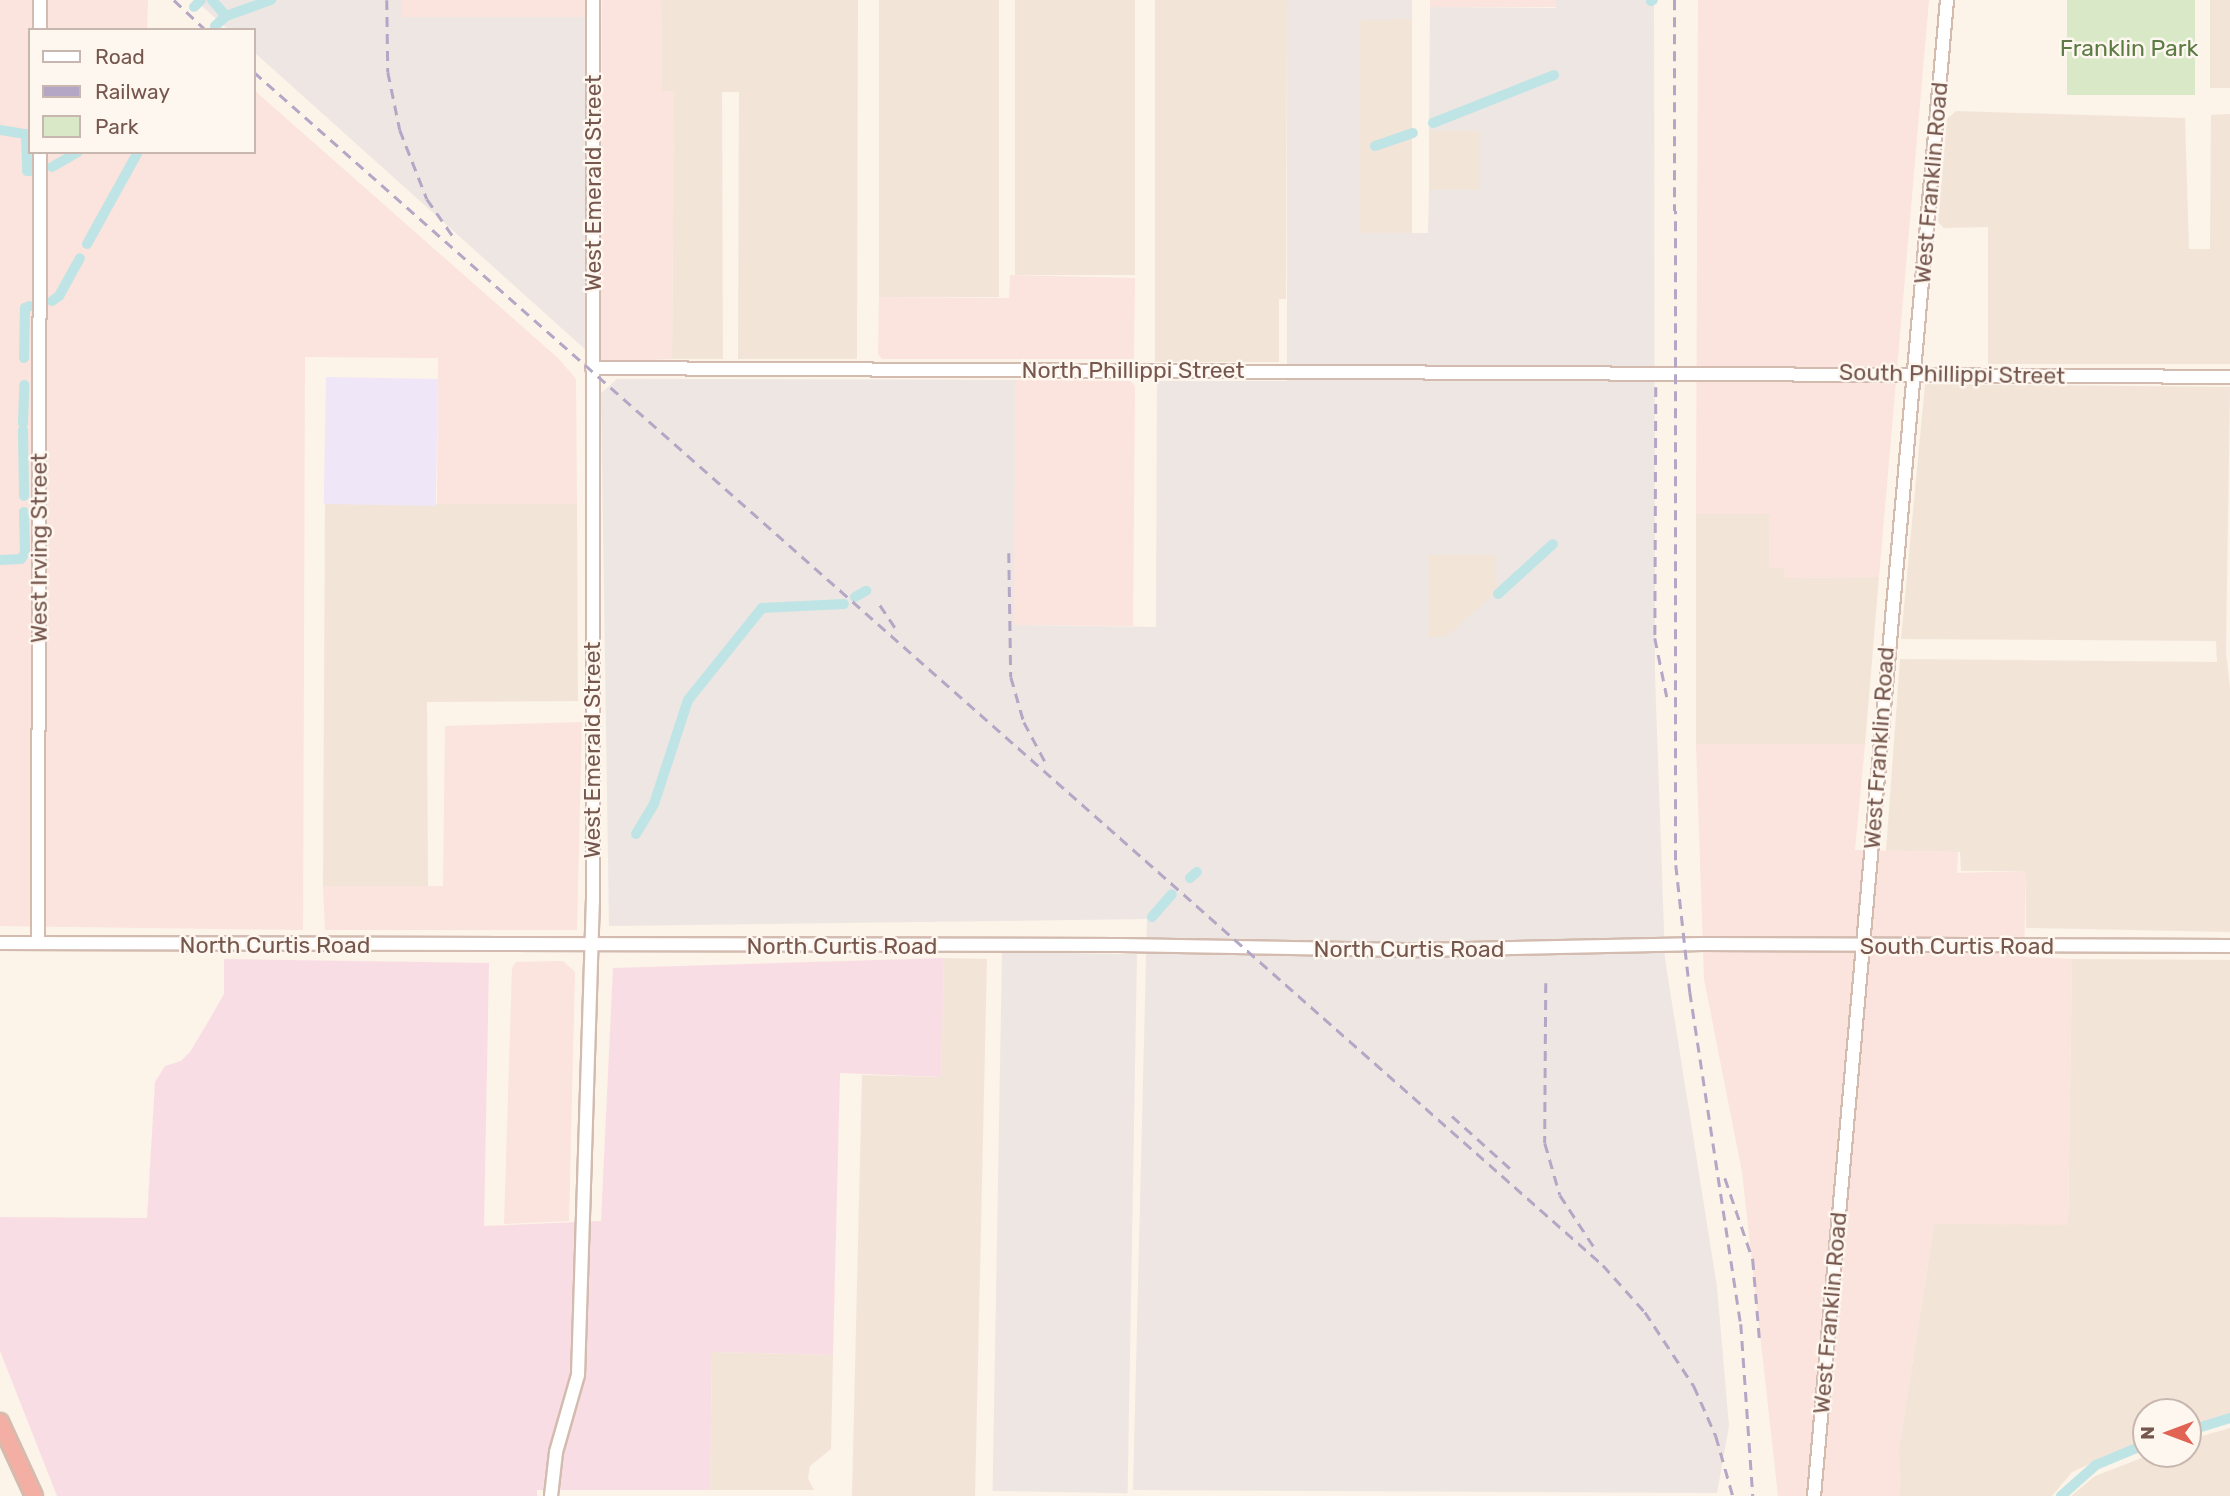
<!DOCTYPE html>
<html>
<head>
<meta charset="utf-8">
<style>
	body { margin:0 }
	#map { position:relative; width:2230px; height:1496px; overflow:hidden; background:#fcf3e9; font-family:Rubik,sans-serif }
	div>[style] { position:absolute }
	.residential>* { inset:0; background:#f3e4d8; transform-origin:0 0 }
	.commercial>* { inset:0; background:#fbe3de; transform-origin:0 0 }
	.industrial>* { inset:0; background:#ede6e2; transform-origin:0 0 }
	.education>* { inset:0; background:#efe6f8; transform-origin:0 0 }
	.medical>* { inset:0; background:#f9dde4 }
	.green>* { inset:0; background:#d9e9c8; transform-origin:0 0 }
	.canal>* { height:10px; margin:-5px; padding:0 5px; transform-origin:5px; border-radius:5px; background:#bee4e5 }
	.roads { filter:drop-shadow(2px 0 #d3bbaf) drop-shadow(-2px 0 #d3bbaf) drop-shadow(0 2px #d3bbaf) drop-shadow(0 -2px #d3bbaf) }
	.secondary>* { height:12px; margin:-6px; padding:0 6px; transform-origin:6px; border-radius:6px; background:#fff }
	.highway>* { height:16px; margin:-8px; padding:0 8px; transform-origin:8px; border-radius:8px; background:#f3afa3 }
	.rail>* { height:2.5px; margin-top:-1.25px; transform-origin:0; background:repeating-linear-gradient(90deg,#b4a7c6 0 10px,transparent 0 17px) }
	span { translate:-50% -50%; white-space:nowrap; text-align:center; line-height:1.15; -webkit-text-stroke:5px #fef7f0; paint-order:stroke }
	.park-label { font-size:23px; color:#5c7b45 }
	.street-label { font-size:23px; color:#76574d }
	.legend { position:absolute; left:28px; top:28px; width:228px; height:126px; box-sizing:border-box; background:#fef7f0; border:2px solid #c8b7af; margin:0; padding:9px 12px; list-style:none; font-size:21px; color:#76574d }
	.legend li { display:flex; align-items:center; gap:14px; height:35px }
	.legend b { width:35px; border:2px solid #c8b7af }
	.north { position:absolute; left:2132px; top:1398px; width:70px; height:70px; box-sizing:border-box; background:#fef7f0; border:2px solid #c8b7af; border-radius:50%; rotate:270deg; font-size:19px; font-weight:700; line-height:28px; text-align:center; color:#76574d }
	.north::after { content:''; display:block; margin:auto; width:24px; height:32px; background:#e06354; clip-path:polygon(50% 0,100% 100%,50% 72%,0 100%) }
</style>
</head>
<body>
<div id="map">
	<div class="residential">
		<div style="clip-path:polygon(661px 0,858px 0,857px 359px,738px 359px,739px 92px,722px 92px,723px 359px,672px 359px,674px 92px,662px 91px)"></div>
		<div style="left:879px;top:0;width:120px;height:297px"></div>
		<div style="left:1015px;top:0;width:120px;height:275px"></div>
		<div style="clip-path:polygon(1155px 0,1287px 0,1286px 299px,1279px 299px,1279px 362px,1155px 362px)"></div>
		<div style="left:2210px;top:0;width:20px;height:88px"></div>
		<div style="left:1359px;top:19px;width:53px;height:214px"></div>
		<div style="clip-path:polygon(1956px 111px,2185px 118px,2189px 249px,2210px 249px,2211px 115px,2230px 114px,2230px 364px,1988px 364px,1988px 227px,1944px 228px,1938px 222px,1947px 119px)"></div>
		<div style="left:1429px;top:131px;width:50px;height:59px"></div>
		<div style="clip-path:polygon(1925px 384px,2230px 387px,2226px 652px,2230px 688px,2230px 932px,2026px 928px,2026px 871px,1961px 871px,1960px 852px,1886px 851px,1900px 659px,2217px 662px,2216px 641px,1901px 639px)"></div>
		<div style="clip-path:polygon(325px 504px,577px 504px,578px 701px,427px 702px,428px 886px,323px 886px)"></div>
		<div style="clip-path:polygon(1696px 514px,1770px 514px,1769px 568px,1784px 568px,1784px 578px,1879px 577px,1865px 744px,1696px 744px)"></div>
		<div style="clip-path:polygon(1428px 555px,1497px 555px,1497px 592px,1446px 638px,1428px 638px)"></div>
		<div style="clip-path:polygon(944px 958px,987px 959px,975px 1496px,852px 1496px,862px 1075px,941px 1077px)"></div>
		<div style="clip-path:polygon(2072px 959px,2230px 960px,2230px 1413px,2188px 1426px,2188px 1412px,2146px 1412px,2146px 1439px,2072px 1472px,2052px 1496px,1900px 1496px,1899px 1448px,1934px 1224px,2068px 1224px)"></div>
		<div style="clip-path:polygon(712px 1352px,833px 1355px,831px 1449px,810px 1466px,808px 1478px,814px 1490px,710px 1490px)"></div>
		<div style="clip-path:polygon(2230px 1428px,2230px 1496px,2071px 1496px,2095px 1476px,2152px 1454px,2188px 1454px,2188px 1440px)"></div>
	</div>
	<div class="commercial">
		<div style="clip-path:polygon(0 0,148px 0,147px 30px,30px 30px,30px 152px,254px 152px,254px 90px,558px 358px,576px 379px,577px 504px,437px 504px,438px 358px,305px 357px,303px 930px,0 926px)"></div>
		<div style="left:401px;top:0;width:184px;height:17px"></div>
		<div style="clip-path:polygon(602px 0,661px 0,662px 91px,674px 91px,672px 359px,600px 362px)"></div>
		<div style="left:1430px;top:0;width:126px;height:7px"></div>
		<div style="clip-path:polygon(1698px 0,1929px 0,1879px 577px,1784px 578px,1784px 568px,1769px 568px,1770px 514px,1696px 514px)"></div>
		<div style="clip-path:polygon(1010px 275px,1135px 278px,1134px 359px,882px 359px,878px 354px,879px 297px,1009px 298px)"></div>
		<div style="clip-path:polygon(1015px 380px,1131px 381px,1135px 387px,1133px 626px,1013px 625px)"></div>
		<div style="clip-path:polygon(582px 722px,577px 930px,325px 930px,323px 886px,443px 886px,445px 726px)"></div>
		<div style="clip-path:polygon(1696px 744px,1865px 744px,1855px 850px,1958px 852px,1957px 873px,2026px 871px,2024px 957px,2072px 959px,2068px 1225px,1934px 1224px,1899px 1448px,1900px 1496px,1778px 1496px,1742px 1172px,1704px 979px)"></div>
		<div style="clip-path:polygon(516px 962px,563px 961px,575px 972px,569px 1221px,504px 1224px,512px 968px)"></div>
	</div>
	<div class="industrial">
		<div style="clip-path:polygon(195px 0,401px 0,401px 17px,585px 17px,586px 350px,254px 52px,254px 30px,229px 30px)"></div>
		<div style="clip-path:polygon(evenodd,1287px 0,1412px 0,1412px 19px,1359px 20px,1359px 233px,1428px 233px,1429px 190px,1479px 190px,1479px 131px,1429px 131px,1430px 7px,1556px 8px,1556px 0,1654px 0,1655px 676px,1665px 959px,1717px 1287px,1729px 1426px,1717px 1493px,1133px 1490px,1147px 919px,609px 926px,601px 393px,617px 379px,1015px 380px,1014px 625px,1156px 627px,1157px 381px,1287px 381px,1287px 0,1428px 555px,1496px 555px,1497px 591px,1446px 637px,1428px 637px,1428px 555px)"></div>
		<div style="left:1002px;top:952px;width:135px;height:539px;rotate:1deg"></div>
	</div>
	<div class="education">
		<div style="left:326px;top:377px;width:112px;height:127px;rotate:1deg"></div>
	</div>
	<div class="medical">
		<div style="clip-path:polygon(944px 958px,941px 1077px,840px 1073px,833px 1355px,712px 1352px,710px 1490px,537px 1490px,537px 1496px,57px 1496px,0 1351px,0 1217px,147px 1218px,155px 1082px,165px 1066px,181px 1061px,190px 1052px,208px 1022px,224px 994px,224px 959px,489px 963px,484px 1226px,601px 1221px,613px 968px)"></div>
	</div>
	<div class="green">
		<div style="left:2067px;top:0;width:128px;height:95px"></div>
	</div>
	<div class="canal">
		<div style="left:212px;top:0;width:21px;rotate:49deg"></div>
		<div style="left:1651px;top:1px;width:2px;rotate:-27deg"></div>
		<div style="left:194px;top:7px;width:10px;rotate:-45deg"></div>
		<div style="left:215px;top:26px;width:15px;rotate:-42deg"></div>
		<div style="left:226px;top:16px;width:48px;rotate:-19.6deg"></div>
		<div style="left:1433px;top:123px;width:130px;rotate:-21.6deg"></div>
		<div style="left:0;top:130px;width:26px;rotate:9deg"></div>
		<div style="left:26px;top:134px;width:37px;rotate:88deg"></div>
		<div style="left:27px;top:171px;width:4px"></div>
		<div style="left:1375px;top:146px;width:40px;rotate:-18.9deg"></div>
		<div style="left:52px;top:167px;width:30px;rotate:-30deg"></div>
		<div style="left:87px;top:244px;width:105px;rotate:-61deg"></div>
		<div style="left:52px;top:301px;width:9px;rotate:-36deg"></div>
		<div style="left:59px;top:296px;width:43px;rotate:-61.1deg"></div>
		<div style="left:24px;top:358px;width:50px;rotate:-88.9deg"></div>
		<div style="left:25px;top:308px;width:5px;rotate:-22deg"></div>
		<div style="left:23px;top:423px;width:38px;rotate:-88deg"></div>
		<div style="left:23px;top:430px;width:66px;rotate:89.1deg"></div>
		<div style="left:0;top:560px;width:21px;rotate:-3deg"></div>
		<div style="left:21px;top:559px;width:7px;rotate:-56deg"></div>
		<div style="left:25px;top:553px;width:41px;rotate:-91.4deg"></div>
		<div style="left:1498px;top:594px;width:74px;rotate:-42.3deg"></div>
		<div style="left:855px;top:597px;width:13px;rotate:-29deg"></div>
		<div style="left:636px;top:834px;width:35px;rotate:-59deg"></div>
		<div style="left:654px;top:804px;width:109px;rotate:-71.9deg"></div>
		<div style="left:688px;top:700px;width:118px;rotate:-51.2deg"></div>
		<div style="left:762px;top:608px;width:82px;rotate:-2.8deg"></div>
		<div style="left:1190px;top:878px;width:9px;rotate:-41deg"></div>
		<div style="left:1152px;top:917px;width:30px;rotate:-49deg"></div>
		<div style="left:2188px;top:1431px;width:44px;rotate:-17.2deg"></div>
		<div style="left:2061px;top:1496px;width:47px;rotate:-41.5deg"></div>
		<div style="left:2096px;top:1465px;width:54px;rotate:-22.8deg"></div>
	</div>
	<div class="roads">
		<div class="secondary">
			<div style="left:40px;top:30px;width:30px;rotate:-90deg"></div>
			<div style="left:592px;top:368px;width:1638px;rotate:0.31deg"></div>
			<div style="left:0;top:943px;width:1120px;rotate:0.1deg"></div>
			<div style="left:1120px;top:945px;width:300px;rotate:1deg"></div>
			<div style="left:1420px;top:950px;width:283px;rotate:-1.2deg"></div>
			<div style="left:1703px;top:944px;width:527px;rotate:0.22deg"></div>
			<div style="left:38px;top:943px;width:791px;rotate:-89.86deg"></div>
			<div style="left:551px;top:1496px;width:44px;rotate:-83.5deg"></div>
			<div style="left:556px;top:1452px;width:80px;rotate:-74.1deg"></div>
			<div style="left:578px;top:1375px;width:473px;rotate:-88.2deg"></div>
			<div style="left:593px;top:902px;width:902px;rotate:-90deg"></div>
			<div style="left:1814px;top:1496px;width:1502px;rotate:-84.92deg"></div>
		</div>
		<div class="highway">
			<div style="left:0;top:1422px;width:81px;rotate:65.3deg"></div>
		</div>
	</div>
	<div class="rail">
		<div style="left:174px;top:0;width:44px;rotate:43.2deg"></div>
		<div style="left:387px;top:0;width:72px;rotate:89.2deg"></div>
		<div style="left:388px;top:72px;width:59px;rotate:78.3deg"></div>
		<div style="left:400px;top:130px;width:74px;rotate:68.6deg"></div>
		<div style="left:427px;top:199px;width:49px;rotate:55deg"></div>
		<div style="left:1675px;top:0;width:865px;rotate:89.93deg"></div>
		<div style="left:1676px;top:865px;width:128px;rotate:83.7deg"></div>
		<div style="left:1690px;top:992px;width:336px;rotate:81.3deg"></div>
		<div style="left:1741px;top:1324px;width:172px;rotate:86deg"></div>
		<div style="left:254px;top:72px;width:1801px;rotate:41.49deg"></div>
		<div style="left:1603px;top:1265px;width:63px;rotate:48.2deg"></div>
		<div style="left:1645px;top:1312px;width:89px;rotate:56.5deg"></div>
		<div style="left:1694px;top:1386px;width:55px;rotate:66.3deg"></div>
		<div style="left:1716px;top:1436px;width:62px;rotate:74.2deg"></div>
		<div style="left:1656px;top:387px;width:251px;rotate:90.2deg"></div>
		<div style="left:1655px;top:638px;width:60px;rotate:78.5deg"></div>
		<div style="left:1009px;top:553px;width:124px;rotate:89.1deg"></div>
		<div style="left:1011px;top:677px;width:47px;rotate:73.9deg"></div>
		<div style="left:1024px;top:722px;width:49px;rotate:61.9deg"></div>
		<div style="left:880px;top:605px;width:34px;rotate:56deg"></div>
		<div style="left:1546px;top:983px;width:160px;rotate:90.4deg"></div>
		<div style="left:1545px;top:1143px;width:54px;rotate:73.9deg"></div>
		<div style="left:1560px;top:1195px;width:62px;rotate:56.8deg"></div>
		<div style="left:1452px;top:1116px;width:82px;rotate:42deg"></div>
		<div style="left:1725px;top:1178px;width:87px;rotate:71.1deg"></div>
		<div style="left:1753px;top:1260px;width:84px;rotate:85.2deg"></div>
	</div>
	<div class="park-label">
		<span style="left:2129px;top:48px">Franklin Park</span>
	</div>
	<div class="street-label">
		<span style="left:593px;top:183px;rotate:-90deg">West Emerald Street</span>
		<span style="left:1931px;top:183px;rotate:-85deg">West Franklin Road</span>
		<span style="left:1133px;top:370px">North Phillippi Street</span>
		<span style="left:1952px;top:374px;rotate:1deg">South Phillippi Street</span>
		<span style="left:39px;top:548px;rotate:-90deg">West Irving Street</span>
		<span style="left:1879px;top:748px;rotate:-86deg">West Franklin Road</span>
		<span style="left:592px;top:750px;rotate:-90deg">West Emerald Street</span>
		<span style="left:275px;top:945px">North Curtis Road</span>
		<span style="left:842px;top:946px">North Curtis Road</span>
		<span style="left:1957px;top:946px">South Curtis Road</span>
		<span style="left:1409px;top:949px">North Curtis Road</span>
		<span style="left:1830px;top:1313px;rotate:-85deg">West Franklin Road</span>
	</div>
	<ul class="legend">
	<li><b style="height:9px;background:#fff"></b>Road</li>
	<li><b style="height:9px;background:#b4a7c6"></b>Railway</li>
	<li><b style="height:19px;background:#d9e9c8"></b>Park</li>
	</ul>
	<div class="north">N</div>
</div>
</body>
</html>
